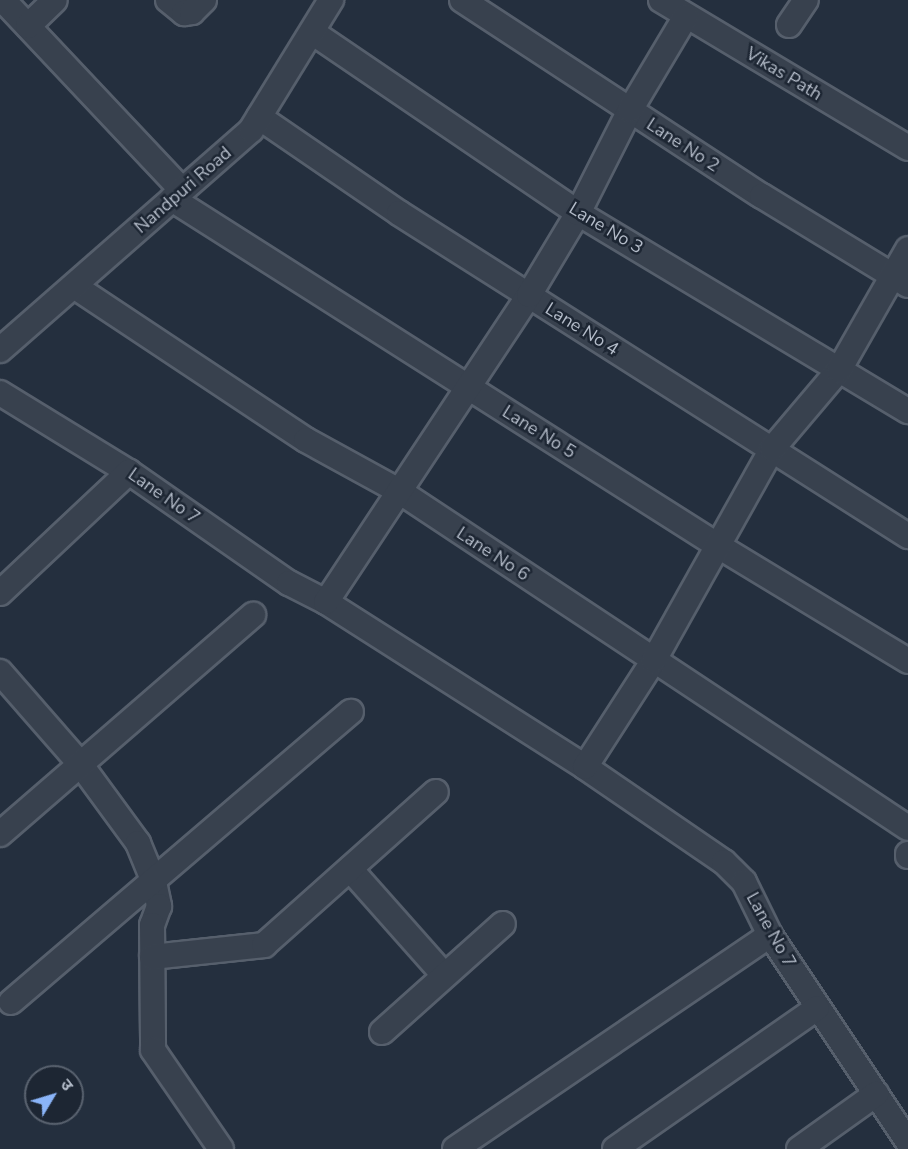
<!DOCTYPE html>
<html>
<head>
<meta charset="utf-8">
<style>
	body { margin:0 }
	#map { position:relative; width:908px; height:1149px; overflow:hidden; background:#242f3e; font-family:"Nunito Sans","Noto Sans Devanagari",sans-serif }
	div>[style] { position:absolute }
	.roads { filter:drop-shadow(2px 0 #565f6c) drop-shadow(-2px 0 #565f6c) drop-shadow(0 2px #565f6c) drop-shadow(0 -2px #565f6c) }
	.minor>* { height:24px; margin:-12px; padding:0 12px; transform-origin:12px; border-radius:12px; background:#38414e }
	span { translate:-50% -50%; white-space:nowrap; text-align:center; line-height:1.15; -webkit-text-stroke:5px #1d2633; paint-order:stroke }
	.street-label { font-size:18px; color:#b4bcc9 }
	.north { position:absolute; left:24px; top:1065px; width:60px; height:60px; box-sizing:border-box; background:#1d2633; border:2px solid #59626f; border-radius:50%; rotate:52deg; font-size:16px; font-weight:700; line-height:24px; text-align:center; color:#b4bcc9 }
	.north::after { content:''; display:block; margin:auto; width:21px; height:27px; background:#8ab4f8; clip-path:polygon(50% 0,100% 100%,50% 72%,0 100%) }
</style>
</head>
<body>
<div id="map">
	<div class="roads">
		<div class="minor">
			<div style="left:3px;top:0;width:261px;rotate:46.7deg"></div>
			<div style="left:168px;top:0;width:21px;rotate:39deg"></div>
			<div style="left:184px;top:13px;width:8px;rotate:-7deg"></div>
			<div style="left:192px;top:12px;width:17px;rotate:-45deg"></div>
			<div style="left:462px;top:0;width:358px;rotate:33.2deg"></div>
			<div style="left:762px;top:196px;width:171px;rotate:31.4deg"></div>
			<div style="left:661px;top:0;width:288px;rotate:30.9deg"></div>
			<div style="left:789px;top:25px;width:30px;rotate:-56deg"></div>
			<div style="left:28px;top:26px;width:37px;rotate:-44deg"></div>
			<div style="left:312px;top:32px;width:322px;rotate:34.2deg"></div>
			<div style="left:578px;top:213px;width:385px;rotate:31deg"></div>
			<div style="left:259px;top:117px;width:170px;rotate:34.4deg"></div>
			<div style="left:399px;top:213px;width:603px;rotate:32.4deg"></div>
			<div style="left:172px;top:199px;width:649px;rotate:32.42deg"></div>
			<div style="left:720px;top:547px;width:220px;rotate:31.2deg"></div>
			<div style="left:74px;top:286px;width:278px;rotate:33.6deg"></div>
			<div style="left:306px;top:440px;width:106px;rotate:28.7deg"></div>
			<div style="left:399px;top:491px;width:610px;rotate:33.51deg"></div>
			<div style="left:0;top:350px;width:334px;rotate:-41.2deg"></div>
			<div style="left:251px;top:130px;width:153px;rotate:-58.4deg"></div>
			<div style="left:0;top:393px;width:151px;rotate:31.5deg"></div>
			<div style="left:129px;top:472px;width:195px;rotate:34.8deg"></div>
			<div style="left:289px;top:583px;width:42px;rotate:27.2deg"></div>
			<div style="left:326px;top:602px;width:307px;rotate:32.5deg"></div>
			<div style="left:585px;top:767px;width:168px;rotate:34.4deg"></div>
			<div style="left:724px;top:862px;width:28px;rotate:45deg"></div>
			<div style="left:744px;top:882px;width:59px;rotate:63.9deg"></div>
			<div style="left:770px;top:935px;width:249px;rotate:56.3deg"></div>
			<div style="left:0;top:593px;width:177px;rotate:-43.2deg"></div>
			<div style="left:326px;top:602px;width:368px;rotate:-56.5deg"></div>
			<div style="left:529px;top:295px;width:96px;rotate:-59.1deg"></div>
			<div style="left:578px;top:213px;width:115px;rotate:-63.2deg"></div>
			<div style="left:630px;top:110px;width:109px;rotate:-59.2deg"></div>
			<div style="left:0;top:672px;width:123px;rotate:48.9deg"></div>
			<div style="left:81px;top:765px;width:97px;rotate:53.8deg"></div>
			<div style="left:138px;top:843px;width:42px;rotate:67.7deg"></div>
			<div style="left:154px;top:882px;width:25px;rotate:78deg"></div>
			<div style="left:159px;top:906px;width:20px;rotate:110deg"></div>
			<div style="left:152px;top:925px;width:125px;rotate:89.5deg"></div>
			<div style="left:153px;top:1050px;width:120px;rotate:55.5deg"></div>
			<div style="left:585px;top:767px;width:127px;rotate:-57.2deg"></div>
			<div style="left:654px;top:660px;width:242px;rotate:-60.8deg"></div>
			<div style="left:772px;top:449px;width:104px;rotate:-49.7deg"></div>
			<div style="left:839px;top:370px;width:139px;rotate:-60.3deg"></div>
			<div style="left:0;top:834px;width:335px;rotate:-40.9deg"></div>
			<div style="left:908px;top:854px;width:2px;rotate:90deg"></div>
			<div style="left:350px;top:869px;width:142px;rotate:48.4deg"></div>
			<div style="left:152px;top:957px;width:113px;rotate:-6.1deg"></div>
			<div style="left:264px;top:945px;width:230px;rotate:-41.7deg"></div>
			<div style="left:11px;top:1002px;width:447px;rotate:-40.5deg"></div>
			<div style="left:382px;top:1032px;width:162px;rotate:-41.8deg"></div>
			<div style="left:455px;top:1149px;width:381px;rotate:-34.2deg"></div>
			<div style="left:615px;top:1149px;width:246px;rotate:-34.9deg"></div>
			<div style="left:799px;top:1149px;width:95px;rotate:-35.5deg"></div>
		</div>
	</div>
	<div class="street-label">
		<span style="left:784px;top:74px;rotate:31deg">Vikas Path</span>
		<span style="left:683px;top:145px;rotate:33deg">Lane No 2</span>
		<span style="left:183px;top:190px;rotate:-41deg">Nandpuri Road</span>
		<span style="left:606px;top:228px;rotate:31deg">Lane No 3</span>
		<span style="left:582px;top:329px;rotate:32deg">Lane No 4</span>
		<span style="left:539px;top:432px;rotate:32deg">Lane No 5</span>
		<span style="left:164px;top:496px;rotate:35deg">Lane No 7</span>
		<span style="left:493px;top:554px;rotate:33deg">Lane No 6</span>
		<span style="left:771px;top:930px;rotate:61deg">Lane No 7</span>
	</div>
	<div class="north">उ</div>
</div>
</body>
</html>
